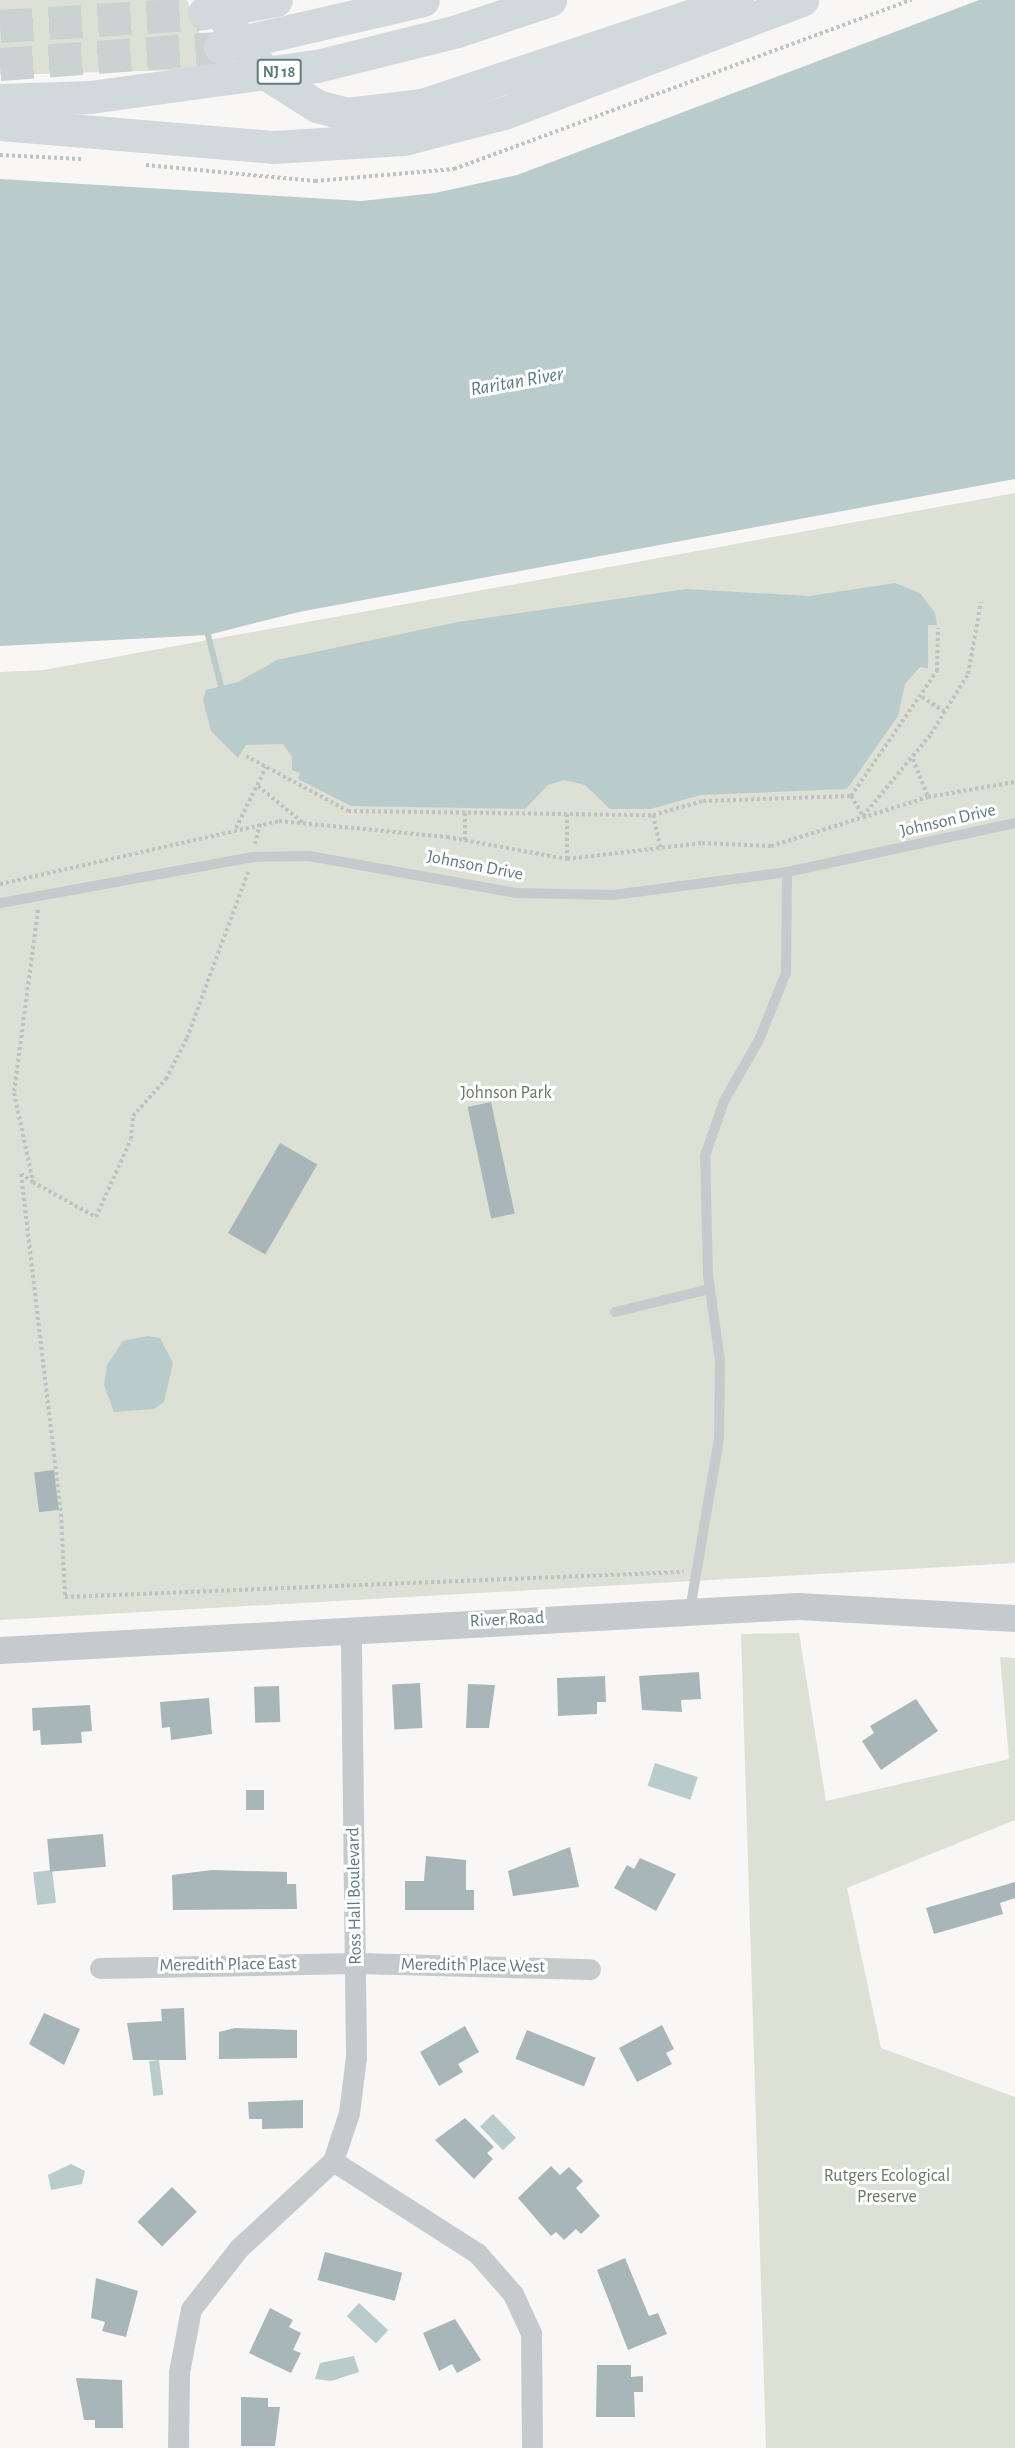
<!DOCTYPE html>
<html>
<head>
<meta charset="utf-8">
<style>
	body { margin:0 }
	#map { position:relative; width:1015px; height:2448px; overflow:hidden; background:#f8f7f5; font-family:"Alegreya Sans",sans-serif }
	div>[style] { position:absolute }
	.green>* { inset:0; background:#dce0d5 }
	.water>* { inset:0; background:#bacbcc; transform-origin:0 0 }
	.stream>* { height:6px; margin:-3px; padding:0 3px; transform-origin:3px; border-radius:3px; background:#bacbcc }
	.building>* { inset:0; background:#a9b6b9; transform-origin:0 0 }
	.motorway-tunnel>* { height:33px; margin-top:-16.5px; transform-origin:0; background:repeating-linear-gradient(90deg,#cbd2d2 0 33px,transparent 0 49px) }
	.path>* { height:4px; margin-top:-2px; transform-origin:0; background:repeating-linear-gradient(90deg,#bec2c3 0 3px,transparent 0 6px) }
	.service>* { height:10px; margin:-5px; padding:0 5px; transform-origin:5px; border-radius:5px; background:#c5cbcd }
	.minor>* { height:21px; margin:-10.5px; padding:0 10.5px; transform-origin:10.5px; border-radius:10.5px; background:#c5cbcd }
	.tertiary>* { height:27px; margin:-13.5px; padding:0 13.5px; transform-origin:13.5px; border-radius:13.5px; background:#c5cbcd }
	.motorway>* { height:33px; margin:-16.5px; padding:0 16.5px; transform-origin:16.5px; border-radius:16.5px; background:#d2d9dc }
	span { translate:-50% -50%; white-space:nowrap; text-align:center; line-height:1.15; -webkit-text-stroke:6px #fff; paint-order:stroke }
	.shield-label span { padding:2px 4px; background:#fff; border:2px solid; border-radius:4px; -webkit-text-stroke-width:0 }
	.shield-label { font-size:16px; color:#617a82; font-weight:700 }
	.street-label { font-size:18px; color:#617a82 }
	.park-label { font-size:18px; color:#6a7960 }
	.water-label { font-size:20px; color:#5b7b7c; font-style:italic }
</style>
</head>
<body>
<div id="map">
	<div class="green">
		<div style="clip-path:polygon(0 0,187px 0,214px 69px,0 75px)"></div>
		<div style="clip-path:polygon(1015px 493px,1015px 1563px,0 1620px,0 672px,44px 670px)"></div>
		<div style="clip-path:polygon(799px 1633px,826px 1801px,1009px 1759px,1000px 1657px,1015px 1658px,1015px 1820px,847px 1888px,881px 2048px,1015px 2097px,1015px 2448px,766px 2448px,741px 1634px)"></div>
	</div>
	<div class="water">
		<div style="clip-path:polygon(979px 0,1015px 0,1015px 479px,299px 612px,208px 635px,0 646px,0 179px,361px 201px,435px 193px,517px 175px)"></div>
		<div style="clip-path:polygon(895px 583px,920px 593px,935px 613px,937px 625px,928px 625px,928px 668px,920px 667px,905px 684px,898px 716px,847px 789px,701px 795px,650px 809px,610px 809px,585px 785px,564px 780px,548px 785px,525px 809px,351px 806px,298px 779px,300px 773px,292px 770px,292px 757px,283px 744px,246px 745px,238px 758px,211px 731px,203px 700px,206px 690px,238px 682px,277px 660px,458px 622px,686px 589px,810px 596px)"></div>
		<div style="clip-path:polygon(148px 1336px,160px 1338px,173px 1363px,164px 1402px,154px 1409px,114px 1412px,104px 1385px,107px 1365px,123px 1341px)"></div>
		<div style="left:655px;top:1763px;width:45px;height:24px;rotate:18deg"></div>
		<div style="left:52px;top:1870px;width:33px;height:19px;rotate:83deg"></div>
		<div style="left:159px;top:2060px;width:35px;height:10px;rotate:83deg"></div>
		<div style="left:493px;top:2114px;width:33px;height:18px;rotate:46deg"></div>
		<div style="clip-path:polygon(71px 2164px,85px 2171px,82px 2184px,51px 2190px,48px 2175px)"></div>
		<div style="left:359px;top:2303px;width:40px;height:18px;rotate:43deg"></div>
		<div style="clip-path:polygon(354px 2356px,359px 2372px,331px 2381px,315px 2379px,320px 2363px)"></div>
	</div>
	<div class="stream">
		<div style="left:208px;top:635px;width:53px;rotate:75.7deg"></div>
	</div>
	<div class="building">
		<div style="left:491px;top:1102px;width:114px;height:24px;rotate:78deg"></div>
		<div style="left:280px;top:1143px;width:43px;height:104px;rotate:30deg"></div>
		<div style="left:54px;top:1470px;width:40px;height:20px;rotate:83deg"></div>
		<div style="clip-path:polygon(699px 1672px,701px 1699px,681px 1700px,682px 1712px,642px 1710px,639px 1676px)"></div>
		<div style="clip-path:polygon(605px 1676px,606px 1702px,597px 1702px,597px 1714px,558px 1716px,557px 1678px)"></div>
		<div style="left:420px;top:1683px;width:45px;height:28px;rotate:87deg"></div>
		<div style="clip-path:polygon(468px 1684px,495px 1685px,489px 1728px,466px 1728px)"></div>
		<div style="left:279px;top:1686px;width:36px;height:25px;rotate:88deg"></div>
		<div style="clip-path:polygon(209px 1698px,212px 1734px,171px 1740px,170px 1727px,162px 1728px,160px 1702px)"></div>
		<div style="clip-path:polygon(916px 1699px,938px 1731px,881px 1770px,862px 1741px,874px 1733px,870px 1726px)"></div>
		<div style="clip-path:polygon(90px 1705px,92px 1731px,81px 1732px,82px 1743px,41px 1745px,40px 1730px,33px 1731px,32px 1708px)"></div>
		<div style="left:246px;top:1790px;width:18px;height:20px"></div>
		<div style="left:103px;top:1834px;width:33px;height:56px;rotate:85deg"></div>
		<div style="clip-path:polygon(570px 1847px,579px 1887px,513px 1896px,508px 1871px)"></div>
		<div style="clip-path:polygon(426px 1856px,466px 1860px,466px 1890px,474px 1890px,474px 1910px,405px 1910px,405px 1881px,424px 1881px)"></div>
		<div style="clip-path:polygon(640px 1858px,676px 1874px,656px 1911px,614px 1888px,627px 1865px,634px 1869px)"></div>
		<div style="clip-path:polygon(212px 1870px,287px 1872px,287px 1884px,296px 1884px,297px 1909px,173px 1910px,172px 1875px)"></div>
		<div style="clip-path:polygon(1015px 1882px,1015px 1898px,1000px 1903px,1003px 1914px,934px 1934px,926px 1908px)"></div>
		<div style="clip-path:polygon(184px 2008px,186px 2060px,133px 2060px,127px 2023px,162px 2021px,161px 2009px)"></div>
		<div style="clip-path:polygon(44px 2013px,80px 2029px,64px 2065px,29px 2044px)"></div>
		<div style="clip-path:polygon(662px 2025px,674px 2049px,666px 2053px,672px 2064px,637px 2082px,619px 2048px)"></div>
		<div style="clip-path:polygon(465px 2026px,479px 2052px,458px 2064px,463px 2072px,439px 2086px,420px 2052px)"></div>
		<div style="clip-path:polygon(235px 2028px,297px 2030px,297px 2058px,219px 2059px,219px 2032px)"></div>
		<div style="left:527px;top:2030px;width:74px;height:31px;rotate:22deg"></div>
		<div style="clip-path:polygon(303px 2100px,303px 2128px,262px 2129px,262px 2119px,249px 2119px,248px 2102px)"></div>
		<div style="clip-path:polygon(465px 2118px,494px 2147px,487px 2153px,493px 2159px,474px 2179px,435px 2140px)"></div>
		<div style="clip-path:polygon(551px 2166px,560px 2175px,569px 2167px,583px 2181px,576px 2188px,600px 2216px,581px 2234px,576px 2229px,564px 2240px,556px 2232px,551px 2236px,518px 2198px)"></div>
		<div style="left:172px;top:2187px;width:35px;height:49px;rotate:45deg"></div>
		<div style="left:325px;top:2252px;width:80px;height:29px;rotate:15deg"></div>
		<div style="clip-path:polygon(625px 2258px,649px 2316px,658px 2313px,667px 2334px,628px 2350px,597px 2270px)"></div>
		<div style="clip-path:polygon(96px 2278px,138px 2291px,126px 2337px,102px 2331px,105px 2322px,91px 2318px)"></div>
		<div style="clip-path:polygon(270px 2308px,293px 2320px,289px 2327px,301px 2333px,293px 2350px,301px 2353px,291px 2373px,249px 2353px)"></div>
		<div style="clip-path:polygon(455px 2319px,481px 2360px,457px 2373px,452px 2364px,439px 2371px,423px 2333px)"></div>
		<div style="clip-path:polygon(597px 2365px,631px 2365px,631px 2377px,643px 2376px,643px 2392px,634px 2392px,635px 2417px,596px 2417px)"></div>
		<div style="clip-path:polygon(76px 2378px,122px 2380px,123px 2428px,95px 2428px,95px 2420px,84px 2420px)"></div>
		<div style="clip-path:polygon(241px 2397px,268px 2398px,268px 2407px,280px 2407px,275px 2446px,241px 2446px)"></div>
	</div>
	<div class="motorway-tunnel">
		<div style="left:0;top:26px;width:204px;rotate:-3.6deg"></div>
		<div style="left:0;top:64px;width:219px;rotate:-4.2deg"></div>
	</div>
	<div class="path">
		<div style="left:0;top:155px;width:82px;rotate:2.8deg"></div>
		<div style="left:146px;top:165px;width:170px;rotate:5.4deg"></div>
		<div style="left:315px;top:181px;width:140px;rotate:-4.9deg"></div>
		<div style="left:454px;top:169px;width:488px;rotate:-20.3deg"></div>
		<div style="left:922px;top:697px;width:27px;rotate:33deg"></div>
		<div style="left:246px;top:756px;width:116px;rotate:28.3deg"></div>
		<div style="left:348px;top:811px;width:305px;rotate:0.8deg"></div>
		<div style="left:653px;top:815px;width:52px;rotate:-15.6deg"></div>
		<div style="left:703px;top:801px;width:148px;rotate:-1.9deg"></div>
		<div style="left:851px;top:796px;width:152px;rotate:-55.5deg"></div>
		<div style="left:937px;top:671px;width:43px;rotate:-88.7deg"></div>
		<div style="left:913px;top:759px;width:41px;rotate:68.5deg"></div>
		<div style="left:258px;top:786px;width:58px;rotate:39.4deg"></div>
		<div style="left:851px;top:796px;width:23px;rotate:59deg"></div>
		<div style="left:863px;top:816px;width:107px;rotate:-50.3deg"></div>
		<div style="left:931px;top:734px;width:70px;rotate:-58.3deg"></div>
		<div style="left:968px;top:674px;width:73px;rotate:-79.8deg"></div>
		<div style="left:465px;top:813px;width:28px;rotate:90deg"></div>
		<div style="left:653px;top:815px;width:36px;rotate:77deg"></div>
		<div style="left:236px;top:828px;width:68px;rotate:-63.8deg"></div>
		<div style="left:255px;top:844px;width:21px;rotate:-76deg"></div>
		<div style="left:567px;top:859px;width:45px;rotate:-90deg"></div>
		<div style="left:0;top:884px;width:286px;rotate:-12.7deg"></div>
		<div style="left:279px;top:821px;width:169px;rotate:5.4deg"></div>
		<div style="left:447px;top:837px;width:122px;rotate:10.4deg"></div>
		<div style="left:567px;top:859px;width:136px;rotate:-6.8deg"></div>
		<div style="left:702px;top:843px;width:69px;rotate:2.5deg"></div>
		<div style="left:771px;top:846px;width:164px;rotate:-17.3deg"></div>
		<div style="left:928px;top:797px;width:88px;rotate:-9.8deg"></div>
		<div style="left:38px;top:910px;width:185px;rotate:97.5deg"></div>
		<div style="left:14px;top:1093px;width:91px;rotate:77.9deg"></div>
		<div style="left:33px;top:1182px;width:14px;rotate:-146deg"></div>
		<div style="left:21px;top:1174px;width:342px;rotate:83.3deg"></div>
		<div style="left:61px;top:1514px;width:83px;rotate:87.2deg"></div>
		<div style="left:65px;top:1597px;width:619px;rotate:-2.32deg"></div>
		<div style="left:33px;top:1182px;width:72px;rotate:29.1deg"></div>
		<div style="left:96px;top:1217px;width:85px;rotate:-65.8deg"></div>
		<div style="left:131px;top:1139px;width:23px;rotate:-85deg"></div>
		<div style="left:133px;top:1116px;width:50px;rotate:-48.3deg"></div>
		<div style="left:166px;top:1079px;width:46px;rotate:-62.9deg"></div>
		<div style="left:187px;top:1038px;width:177px;rotate:-69.8deg"></div>
	</div>
	<div class="service">
		<div style="left:0;top:903px;width:256px;rotate:-10.3deg"></div>
		<div style="left:252px;top:857px;width:57px;rotate:-1deg"></div>
		<div style="left:309px;top:856px;width:210px;rotate:10.1deg"></div>
		<div style="left:516px;top:893px;width:97px;rotate:1.2deg"></div>
		<div style="left:613px;top:895px;width:176px;rotate:-7.5deg"></div>
		<div style="left:787px;top:872px;width:233px;rotate:-12.1deg"></div>
		<div style="left:615px;top:1312px;width:98px;rotate:-13.6deg"></div>
		<div style="left:690px;top:1610px;width:173px;rotate:-80.4deg"></div>
		<div style="left:719px;top:1439px;width:78px;rotate:-89.3deg"></div>
		<div style="left:720px;top:1361px;width:87px;rotate:-97.9deg"></div>
		<div style="left:708px;top:1275px;width:119px;rotate:-91.4deg"></div>
		<div style="left:705px;top:1156px;width:58px;rotate:-70.9deg"></div>
		<div style="left:724px;top:1101px;width:70px;rotate:-60.2deg"></div>
		<div style="left:759px;top:1040px;width:72px;rotate:-68.1deg"></div>
		<div style="left:786px;top:973px;width:101px;rotate:-89.4deg"></div>
	</div>
	<div class="minor">
		<div style="left:100px;top:1968px;width:256px;rotate:-1.1deg"></div>
		<div style="left:356px;top:1963px;width:234px;rotate:1.5deg"></div>
		<div style="left:333px;top:2161px;width:171px;rotate:32.6deg"></div>
		<div style="left:477px;top:2253px;width:55px;rotate:48.7deg"></div>
		<div style="left:513px;top:2294px;width:43px;rotate:65.2deg"></div>
		<div style="left:531px;top:2333px;width:115px;rotate:89.5deg"></div>
		<div style="left:178px;top:2448px;width:76px;rotate:-89.2deg"></div>
		<div style="left:179px;top:2372px;width:64px;rotate:-79.2deg"></div>
		<div style="left:191px;top:2309px;width:78px;rotate:-51.8deg"></div>
		<div style="left:239px;top:2248px;width:128px;rotate:-42.8deg"></div>
		<div style="left:333px;top:2161px;width:51px;rotate:-71.6deg"></div>
		<div style="left:349px;top:2113px;width:56px;rotate:-82.9deg"></div>
		<div style="left:356px;top:2057px;width:429px;rotate:-90.7deg"></div>
	</div>
	<div class="tertiary">
		<div style="left:0;top:1650px;width:799px;rotate:-3.16deg"></div>
		<div style="left:798px;top:1606px;width:217px;rotate:3.2deg"></div>
	</div>
	<div class="motorway">
		<div style="left:219px;top:0;width:23px;rotate:70deg"></div>
		<div style="left:227px;top:22px;width:64px;rotate:53.3deg"></div>
		<div style="left:265px;top:73px;width:62px;rotate:32.4deg"></div>
		<div style="left:317px;top:106px;width:30px;rotate:15deg"></div>
		<div style="left:346px;top:114px;width:77px;rotate:-6.8deg"></div>
		<div style="left:422px;top:105px;width:332px;rotate:-18.4deg"></div>
		<div style="left:204px;top:13px;width:73px;rotate:-10.2deg"></div>
		<div style="left:220px;top:47px;width:208px;rotate:-13deg"></div>
		<div style="left:0;top:100px;width:90px;rotate:-1.9deg"></div>
		<div style="left:90px;top:97px;width:229px;rotate:-7.8deg"></div>
		<div style="left:317px;top:66px;width:144px;rotate:-14deg"></div>
		<div style="left:457px;top:31px;width:98px;rotate:-18.4deg"></div>
		<div style="left:0;top:124px;width:274px;rotate:4.8deg"></div>
		<div style="left:273px;top:147px;width:131px;rotate:-3.5deg"></div>
		<div style="left:404px;top:139px;width:103px;rotate:-14.6deg"></div>
		<div style="left:504px;top:113px;width:319px;rotate:-20.8deg"></div>
	</div>
	<div class="shield-label">
		<span style="left:279px;top:72px">NJ 18</span>
	</div>
	<div class="street-label">
		<span style="left:948px;top:821px;rotate:-13deg">Johnson Drive</span>
		<span style="left:475px;top:866px;rotate:11deg">Johnson Drive</span>
		<span style="left:507px;top:1620px;rotate:-3deg">River Road</span>
		<span style="left:355px;top:1896px;rotate:-91deg">Ross Hall Boulevard</span>
		<span style="left:228px;top:1965px;rotate:-1deg">Meredith Place East</span>
		<span style="left:473px;top:1966px;rotate:1deg">Meredith Place West</span>
	</div>
	<div class="park-label">
		<span style="left:506px;top:1093px">Johnson Park</span>
		<span style="left:887px;top:2187px">Rutgers Ecological<br>Preserve</span>
	</div>
	<div class="water-label">
		<span style="left:517px;top:382px;rotate:-10deg">Raritan River</span>
	</div>
</div>
</body>
</html>
